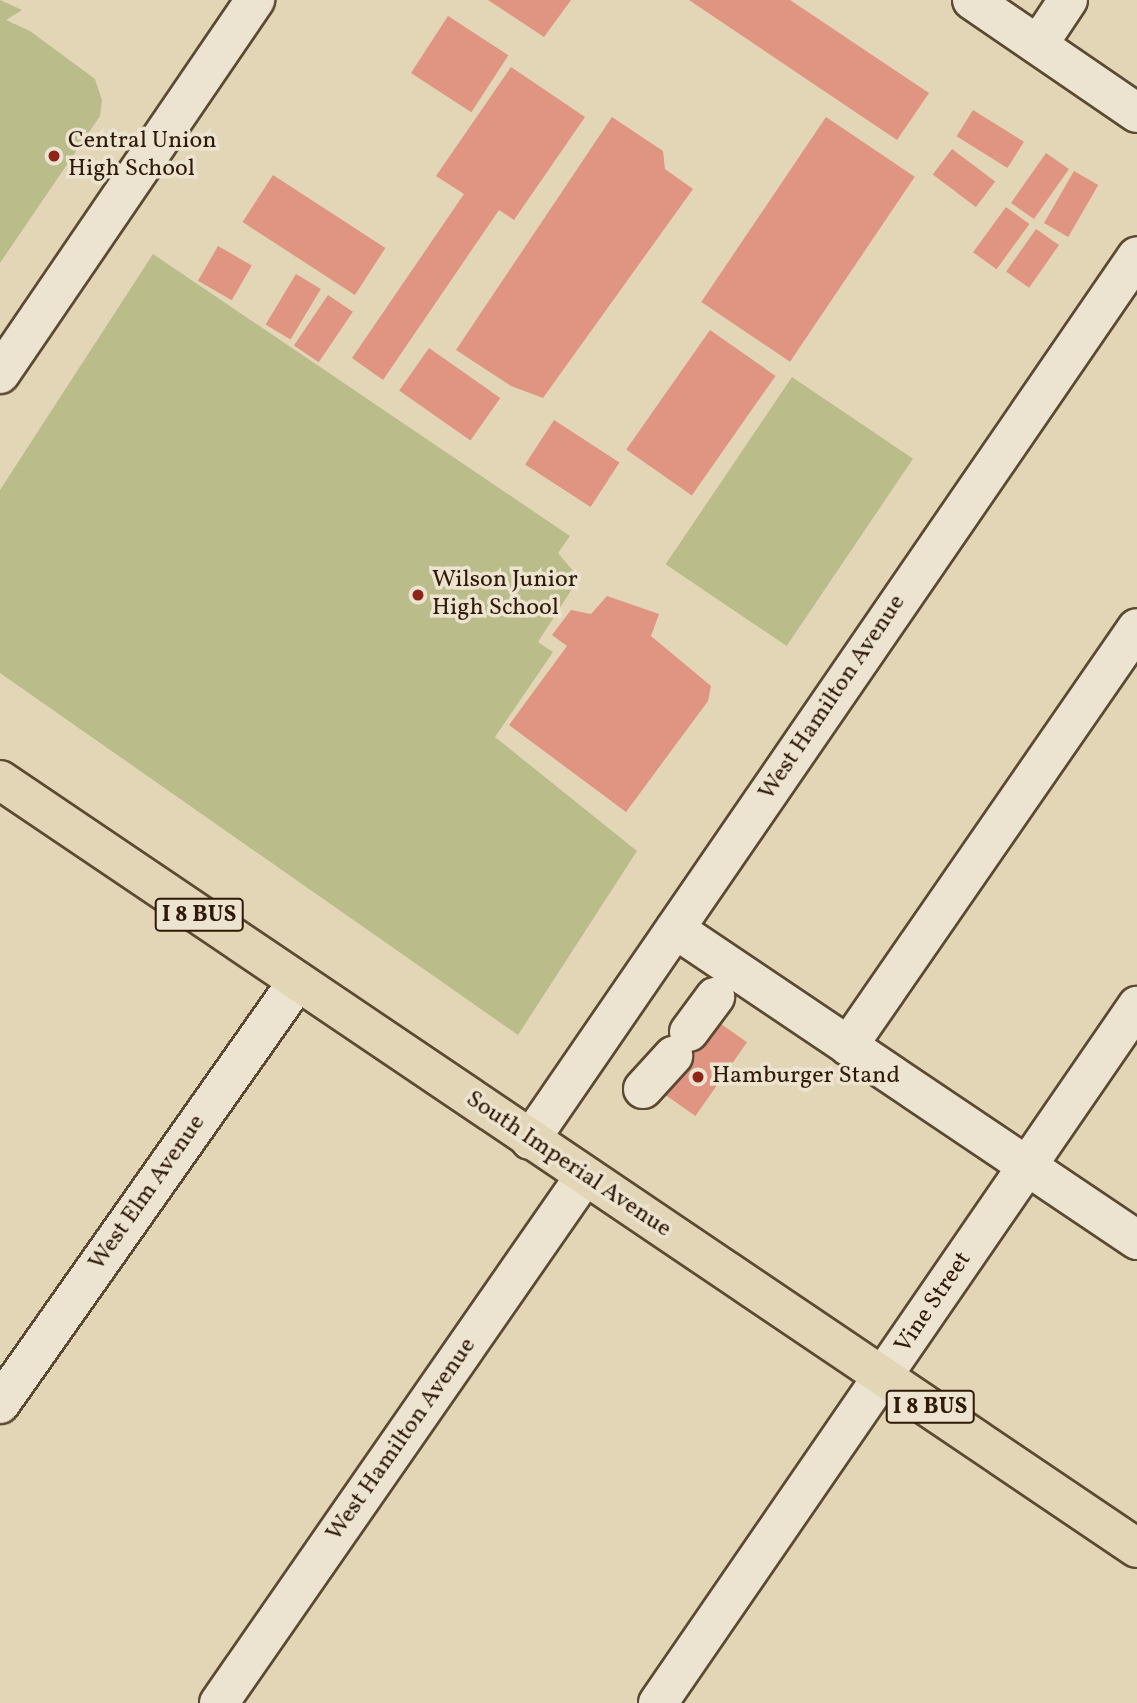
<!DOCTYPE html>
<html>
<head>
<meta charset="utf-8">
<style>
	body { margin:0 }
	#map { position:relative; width:1137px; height:1703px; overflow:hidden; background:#e2d6b7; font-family:Vollkorn,serif }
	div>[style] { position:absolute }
	.green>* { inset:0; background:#babc8a; transform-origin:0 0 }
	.building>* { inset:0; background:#e09482; transform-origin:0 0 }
	.roads { filter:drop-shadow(2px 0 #5c4932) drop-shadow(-2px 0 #5c4932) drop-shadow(0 2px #5c4932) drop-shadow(0 -2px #5c4932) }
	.minor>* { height:38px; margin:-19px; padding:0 19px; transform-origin:19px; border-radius:19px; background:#ece4d0 }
	.highway>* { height:38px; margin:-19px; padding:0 19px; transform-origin:19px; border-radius:19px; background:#e2d6b7 }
	.dots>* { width:19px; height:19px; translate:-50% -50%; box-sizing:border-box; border:4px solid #ece4d0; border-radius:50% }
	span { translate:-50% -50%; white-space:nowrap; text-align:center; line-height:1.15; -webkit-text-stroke:7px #ece4d0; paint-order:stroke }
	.shield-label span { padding:2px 5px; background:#ece4d0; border:2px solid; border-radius:5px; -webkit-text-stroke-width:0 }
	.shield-label { font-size:23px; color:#301a06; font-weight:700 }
	.poi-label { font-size:24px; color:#301a06 }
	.left { translate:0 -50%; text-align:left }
	.street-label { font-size:24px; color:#301a06 }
</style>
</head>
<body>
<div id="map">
	<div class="green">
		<div style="clip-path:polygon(0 0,22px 10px,6px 20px,30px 31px,95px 79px,102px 100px,100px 116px,0 263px)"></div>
		<div style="clip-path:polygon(153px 254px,570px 536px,558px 553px,579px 578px,538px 642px,553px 652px,495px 737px,637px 851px,518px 1035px,0 673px,0 490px)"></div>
		<div style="left:792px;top:377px;width:146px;height:226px;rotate:34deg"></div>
	</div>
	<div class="building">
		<div style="clip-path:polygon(488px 0,571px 0,544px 37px)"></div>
		<div style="clip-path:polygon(689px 0,790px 0,929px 93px,897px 140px)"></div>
		<div style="left:448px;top:16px;width:72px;height:68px;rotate:33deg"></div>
		<div style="clip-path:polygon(511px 67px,585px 117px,514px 220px,499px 210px,383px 380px,352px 358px,464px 194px,436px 176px)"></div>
		<div style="left:973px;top:110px;width:60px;height:31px;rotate:32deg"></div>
		<div style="clip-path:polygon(612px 117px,663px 151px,665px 169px,693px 189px,543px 398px,511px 386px,456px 350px)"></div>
		<div style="left:826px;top:117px;width:107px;height:223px;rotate:34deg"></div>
		<div style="left:952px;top:149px;width:54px;height:32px;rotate:37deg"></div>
		<div style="left:1046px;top:153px;width:28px;height:61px;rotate:35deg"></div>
		<div style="left:1074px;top:171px;width:28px;height:60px;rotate:30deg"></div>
		<div style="left:273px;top:175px;width:134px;height:56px;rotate:33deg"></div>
		<div style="left:1006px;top:207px;width:29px;height:56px;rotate:36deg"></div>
		<div style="left:1036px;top:229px;width:28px;height:52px;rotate:35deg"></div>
		<div style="left:218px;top:246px;width:39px;height:40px;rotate:30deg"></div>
		<div style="left:296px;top:274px;width:29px;height:59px;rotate:31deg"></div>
		<div style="left:328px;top:295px;width:30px;height:61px;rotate:34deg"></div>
		<div style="left:710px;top:330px;width:80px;height:146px;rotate:35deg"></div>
		<div style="left:429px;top:348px;width:87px;height:52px;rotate:35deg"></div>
		<div style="left:554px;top:420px;width:78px;height:53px;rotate:33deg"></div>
		<div style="clip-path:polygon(607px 596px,659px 614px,651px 636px,711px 686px,708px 701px,626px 812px,509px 725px,567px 646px,552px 635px,571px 610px,591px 614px)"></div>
		<div style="left:711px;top:1017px;width:44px;height:90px;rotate:35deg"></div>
	</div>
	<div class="roads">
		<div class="minor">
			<div style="left:972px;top:0;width:200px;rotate:34.4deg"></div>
			<div style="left:1038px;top:45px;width:54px;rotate:-56.3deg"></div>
			<div style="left:0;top:374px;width:453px;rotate:-55.7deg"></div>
			<div style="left:675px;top:929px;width:557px;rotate:33.95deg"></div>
			<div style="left:689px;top:1032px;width:44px;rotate:-53.4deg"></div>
			<div style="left:848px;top:1046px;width:508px;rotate:-55.34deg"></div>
			<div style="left:643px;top:1089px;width:45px;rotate:-47.7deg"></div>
			<div style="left:530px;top:1140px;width:1072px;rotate:-55.52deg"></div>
			<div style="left:0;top:1404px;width:516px;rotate:-54.86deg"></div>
			<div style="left:219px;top:1703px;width:640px;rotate:-55.24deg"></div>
			<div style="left:658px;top:1703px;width:846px;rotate:-55.5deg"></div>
		</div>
		<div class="highway">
			<div style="left:0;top:780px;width:1372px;rotate:34.04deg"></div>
		</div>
	</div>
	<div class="dots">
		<div style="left:54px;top:156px;background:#8f2418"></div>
		<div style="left:418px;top:595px;background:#8f2418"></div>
		<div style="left:698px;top:1077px;background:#8f2418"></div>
	</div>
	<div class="shield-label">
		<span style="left:199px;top:915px">I 8 BUS</span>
		<span style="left:930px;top:1407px">I 8 BUS</span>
	</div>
	<div class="poi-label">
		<span class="left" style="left:68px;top:156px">Central Union<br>High School</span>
		<span class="left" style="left:432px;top:595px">Wilson Junior<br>High School</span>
		<span class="left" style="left:712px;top:1077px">Hamburger Stand</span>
	</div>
	<div class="street-label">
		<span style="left:833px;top:698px;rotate:-56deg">West Hamilton Avenue</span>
		<span style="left:568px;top:1165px;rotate:34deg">South Imperial Avenue</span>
		<span style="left:148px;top:1193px;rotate:-55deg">West Elm Avenue</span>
		<span style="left:934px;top:1303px;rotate:-56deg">Vine Street</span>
		<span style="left:402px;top:1440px;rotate:-55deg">West Hamilton Avenue</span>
	</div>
</div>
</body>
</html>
